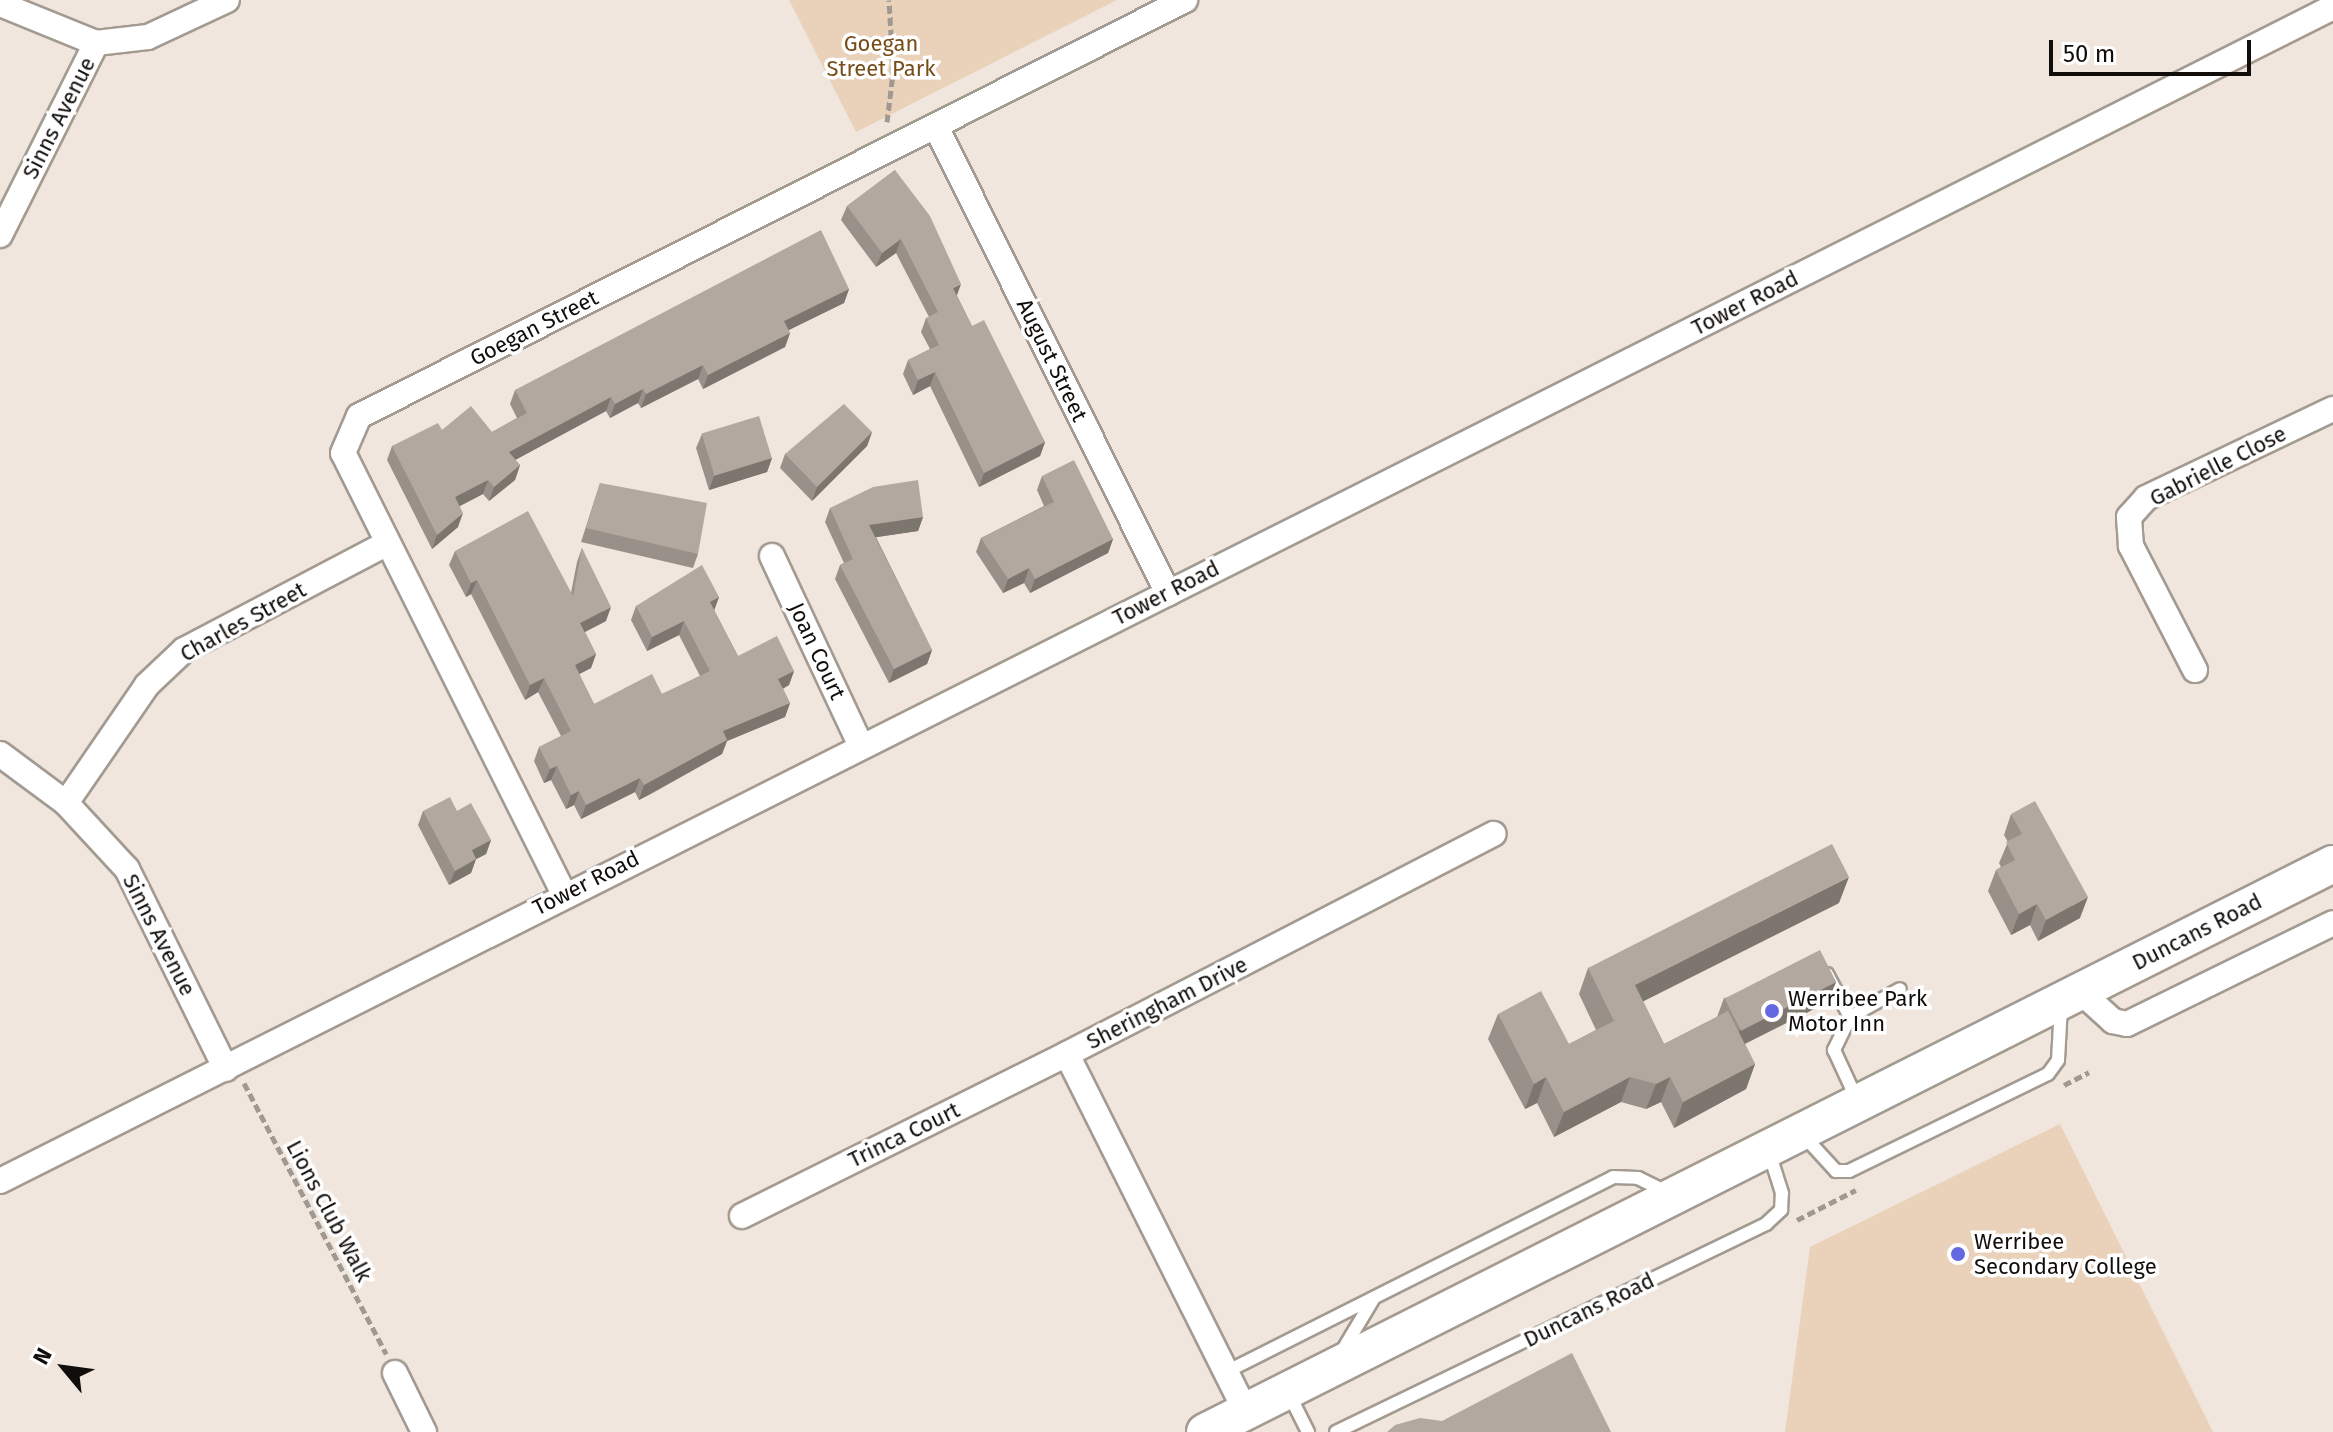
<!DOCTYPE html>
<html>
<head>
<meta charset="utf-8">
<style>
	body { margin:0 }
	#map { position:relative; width:2333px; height:1432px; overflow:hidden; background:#f0e6dd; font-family:"Fira Sans",sans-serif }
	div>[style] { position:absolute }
	.green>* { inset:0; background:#e9d1ba }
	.path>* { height:5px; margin-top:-2.5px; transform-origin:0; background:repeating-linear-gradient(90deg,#a09992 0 8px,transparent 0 12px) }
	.roads { filter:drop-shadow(2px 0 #a39a91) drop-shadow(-2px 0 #a39a91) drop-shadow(0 2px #a39a91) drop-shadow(0 -2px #a39a91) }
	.service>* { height:12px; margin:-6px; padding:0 6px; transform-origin:6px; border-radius:6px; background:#fff }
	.minor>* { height:24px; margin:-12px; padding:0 12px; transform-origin:12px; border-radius:12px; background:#fff }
	.secondary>* { height:36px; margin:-18px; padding:0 18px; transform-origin:18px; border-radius:18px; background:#fff }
	.wall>* { inset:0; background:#999089 }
	.shaded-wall>* { inset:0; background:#7d766f }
	.building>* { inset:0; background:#b2a89f; transform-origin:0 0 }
	.dots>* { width:22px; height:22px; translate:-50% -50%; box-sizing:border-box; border:4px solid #fff; border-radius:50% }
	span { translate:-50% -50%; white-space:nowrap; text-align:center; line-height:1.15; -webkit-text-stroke:7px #fff; paint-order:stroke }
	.park-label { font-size:22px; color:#774d18 }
	.street-label { font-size:22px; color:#100d0a }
	.poi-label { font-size:22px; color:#100d0a }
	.left { translate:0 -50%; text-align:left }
	.north { position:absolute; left:24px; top:1328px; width:80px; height:80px; -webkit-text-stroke:6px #fff; paint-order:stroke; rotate:299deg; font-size:22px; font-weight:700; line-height:32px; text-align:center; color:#100d0a }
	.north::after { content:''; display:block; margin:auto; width:28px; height:36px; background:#100d0a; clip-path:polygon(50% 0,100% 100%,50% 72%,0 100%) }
	.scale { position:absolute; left:2049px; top:40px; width:202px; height:36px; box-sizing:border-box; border:4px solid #100d0a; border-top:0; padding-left:10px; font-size:24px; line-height:28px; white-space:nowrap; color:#100d0a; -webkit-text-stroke:6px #fff; paint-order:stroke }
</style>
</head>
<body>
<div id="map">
	<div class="green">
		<div style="clip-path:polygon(789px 0,1117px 0,856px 132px)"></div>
		<div style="clip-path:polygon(2060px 1124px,2213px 1432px,1785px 1432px,1810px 1247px)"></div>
	</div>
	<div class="path">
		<div style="left:887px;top:122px;width:49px;rotate:-83deg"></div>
		<div style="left:893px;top:73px;width:73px;rotate:-93.1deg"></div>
		<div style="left:244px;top:1083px;width:306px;rotate:62.3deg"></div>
		<div style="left:2064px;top:1085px;width:28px;rotate:-27deg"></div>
		<div style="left:1797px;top:1220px;width:66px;rotate:-27deg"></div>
	</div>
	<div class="roads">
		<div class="service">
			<div style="left:1827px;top:974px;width:49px;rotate:61.9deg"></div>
			<div style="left:1850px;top:1017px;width:37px;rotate:116deg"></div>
			<div style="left:1834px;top:1050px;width:57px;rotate:65.2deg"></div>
			<div style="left:1850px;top:1017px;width:57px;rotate:-29.2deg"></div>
			<div style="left:1803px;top:1135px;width:49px;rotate:47.5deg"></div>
			<div style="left:1836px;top:1171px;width:13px"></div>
			<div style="left:1849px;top:1171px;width:221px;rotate:-26deg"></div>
			<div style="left:2048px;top:1074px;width:17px;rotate:-54deg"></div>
			<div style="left:2058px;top:1060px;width:53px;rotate:-86.8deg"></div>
			<div style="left:1341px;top:1353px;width:61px;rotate:-59.2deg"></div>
			<div style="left:1226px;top:1372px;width:433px;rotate:-26.7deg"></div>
			<div style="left:1613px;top:1177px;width:25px;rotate:2deg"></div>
			<div style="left:1638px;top:1178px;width:34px;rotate:26deg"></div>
			<div style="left:1288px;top:1392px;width:45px;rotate:63.4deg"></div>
			<div style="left:1336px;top:1432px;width:478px;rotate:-25.8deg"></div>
			<div style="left:1766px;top:1224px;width:21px;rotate:-43deg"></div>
			<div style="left:1781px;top:1210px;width:17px;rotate:-87deg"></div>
			<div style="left:1782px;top:1193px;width:43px;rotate:-107.6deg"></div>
		</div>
		<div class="minor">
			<div style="left:0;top:4px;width:104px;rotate:22.1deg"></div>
			<div style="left:96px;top:43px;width:52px;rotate:-6.6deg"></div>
			<div style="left:148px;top:37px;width:87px;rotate:-25.1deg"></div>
			<div style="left:936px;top:127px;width:521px;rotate:63.53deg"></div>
			<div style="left:0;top:235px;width:215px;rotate:-63.4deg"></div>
			<div style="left:772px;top:556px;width:210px;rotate:64.9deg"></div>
			<div style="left:2195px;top:670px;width:140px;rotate:-117.3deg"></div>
			<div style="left:2131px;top:546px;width:29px;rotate:-94deg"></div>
			<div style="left:2129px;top:517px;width:25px;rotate:-48deg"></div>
			<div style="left:2146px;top:498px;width:207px;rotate:-25.5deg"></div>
			<div style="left:0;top:754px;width:82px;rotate:36.6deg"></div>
			<div style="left:66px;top:803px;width:90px;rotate:47.3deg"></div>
			<div style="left:127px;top:869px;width:223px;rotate:63.7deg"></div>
			<div style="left:66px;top:803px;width:143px;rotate:-55.5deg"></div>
			<div style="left:147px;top:685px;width:51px;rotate:-43.4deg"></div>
			<div style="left:184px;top:650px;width:228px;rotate:-27.7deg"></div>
			<div style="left:564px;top:894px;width:493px;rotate:-116.6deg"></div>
			<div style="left:343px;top:453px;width:40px;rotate:-66.6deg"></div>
			<div style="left:359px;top:416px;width:925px;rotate:-26.73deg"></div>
			<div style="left:2080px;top:991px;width:45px;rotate:42.3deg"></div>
			<div style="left:2113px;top:1021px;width:14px;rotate:12deg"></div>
			<div style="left:2127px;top:1024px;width:229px;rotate:-26.1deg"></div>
			<div style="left:0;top:1181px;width:2612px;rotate:-26.71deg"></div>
			<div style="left:742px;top:1216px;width:363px;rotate:-26.5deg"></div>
			<div style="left:395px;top:1373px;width:66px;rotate:63.8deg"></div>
			<div style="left:1246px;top:1412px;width:400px;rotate:-116.6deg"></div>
			<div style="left:1067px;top:1054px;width:480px;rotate:-27.3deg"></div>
		</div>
		<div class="secondary">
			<div style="left:1205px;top:1432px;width:1263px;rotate:-26.73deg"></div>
		</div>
	</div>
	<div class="wall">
		<div style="clip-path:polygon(895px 170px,972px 326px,1045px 442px,1040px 456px,979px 487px,930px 386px,913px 395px,903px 374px,908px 360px,930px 349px,921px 332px,926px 318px,929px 317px,896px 253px,876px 267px,841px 220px,847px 206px)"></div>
		<div style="clip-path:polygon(849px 289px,844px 303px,788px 330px,790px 333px,785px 347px,703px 389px,698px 379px,641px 408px,638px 403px,610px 418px,606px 411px,515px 460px,520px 465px,515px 480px,489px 501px,483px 494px,460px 506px,458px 527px,432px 549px,387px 460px,392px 446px,442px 430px,492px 432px,517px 418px,510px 404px,515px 390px)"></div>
		<div style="clip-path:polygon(872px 432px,867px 446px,812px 501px,780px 468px,785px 454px)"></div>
		<div style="clip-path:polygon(702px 434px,772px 458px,767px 472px,709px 490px,696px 448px)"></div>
		<div style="clip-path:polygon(1042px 476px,1113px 539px,1108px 553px,1030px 593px,1024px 583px,1003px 593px,976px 552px,981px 538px,1044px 506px,1037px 490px)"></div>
		<div style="clip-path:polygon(600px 483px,698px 554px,693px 568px,581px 542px)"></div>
		<div style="clip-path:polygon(830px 508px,923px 517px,918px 531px,876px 537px,932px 650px,927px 664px,889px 683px,835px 579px,840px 565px,844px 563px,825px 522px)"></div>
		<div style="clip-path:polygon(582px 548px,606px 621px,585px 632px,596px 654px,591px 668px,579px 674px,594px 704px,662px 694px,700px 676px,679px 635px,647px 651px,631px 620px,636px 606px,719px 597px,714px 610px,738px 656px,794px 671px,789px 685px,783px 689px,790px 703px,785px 717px,727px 741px,722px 754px,651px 794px,639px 800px,635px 792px,581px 819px,574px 805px,566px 809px,551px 780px,544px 783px,534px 761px,539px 747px,561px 736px,538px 692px,525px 700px,471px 594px,466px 597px,449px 565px,455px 551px,571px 593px,577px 562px)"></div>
		<div style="clip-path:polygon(423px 811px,457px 811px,491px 840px,486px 854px,476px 859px,471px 873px,449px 885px,418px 825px)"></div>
		<div style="clip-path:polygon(2011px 814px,2080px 918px,2038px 941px,2030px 925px,2011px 935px,1988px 891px,1996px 870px,2001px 867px,1999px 863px,2008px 842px,2004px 835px)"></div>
		<div style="clip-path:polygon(1839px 903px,1643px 1001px,1664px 1044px,1717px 1017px,1724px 998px,1836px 982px,1828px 1002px,1745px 1044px,1755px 1064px,1746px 1089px,1674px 1128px,1661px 1102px,1646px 1109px,1621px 1102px,1554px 1137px,1537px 1103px,1525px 1109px,1488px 1039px,1498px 1014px,1569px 1044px,1596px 1030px,1579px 994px,1588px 968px)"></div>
	</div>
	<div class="shaded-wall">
		<div style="clip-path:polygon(901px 239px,896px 253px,876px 267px,882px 253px)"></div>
		<div style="clip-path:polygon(961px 284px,956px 298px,953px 288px)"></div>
		<div style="clip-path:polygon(849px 289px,844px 303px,779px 335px,784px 321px)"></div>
		<div style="clip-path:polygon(790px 333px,785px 347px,703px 389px,708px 375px)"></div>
		<div style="clip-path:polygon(703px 365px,698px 379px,641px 408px,646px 394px)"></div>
		<div style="clip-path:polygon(935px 372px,930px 386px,913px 395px,918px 380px)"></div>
		<div style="clip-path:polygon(643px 389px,638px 403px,610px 418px,615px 404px)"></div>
		<div style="clip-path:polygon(611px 397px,606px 411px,504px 466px,509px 452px)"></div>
		<div style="clip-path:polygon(872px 432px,867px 446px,812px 501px,817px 487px)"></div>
		<div style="clip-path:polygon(1045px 442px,1040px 456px,979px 487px,984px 473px)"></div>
		<div style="clip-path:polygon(772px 458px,767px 472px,709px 490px,714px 476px)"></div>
		<div style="clip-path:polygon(520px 465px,515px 480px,489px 501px,494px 487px)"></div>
		<div style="clip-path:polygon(488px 480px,483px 494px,450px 511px,455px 497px)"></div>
		<div style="clip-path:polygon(463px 513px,458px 527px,432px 549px,437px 535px)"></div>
		<div style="clip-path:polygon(923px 517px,918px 531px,864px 539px,869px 525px)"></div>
		<div style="clip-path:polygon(1113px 539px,1108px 553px,1030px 593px,1035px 579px)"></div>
		<div style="clip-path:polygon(1029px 568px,1024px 583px,1003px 593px,1008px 579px)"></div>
		<div style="clip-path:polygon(477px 580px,471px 594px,466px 597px,471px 583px)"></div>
		<div style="clip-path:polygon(719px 597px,714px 611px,710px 602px)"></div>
		<div style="clip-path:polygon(611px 607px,606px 621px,575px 637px,580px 623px)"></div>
		<div style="clip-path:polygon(684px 621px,679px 635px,647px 651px,652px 637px)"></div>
		<div style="clip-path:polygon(932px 650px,927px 664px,889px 683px,894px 669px)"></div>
		<div style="clip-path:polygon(596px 654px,591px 668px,570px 679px,575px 665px)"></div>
		<div style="clip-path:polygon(794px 671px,789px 685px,773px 693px,778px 679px)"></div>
		<div style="clip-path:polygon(544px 678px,538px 692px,525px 700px,530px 685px)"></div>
		<div style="clip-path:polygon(790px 703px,785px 717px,727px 741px,722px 754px,639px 800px,644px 785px,723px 731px)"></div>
		<div style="clip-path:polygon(557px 766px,551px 780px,544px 783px,550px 769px)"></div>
		<div style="clip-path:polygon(640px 778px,635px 792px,581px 819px,586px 805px)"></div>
		<div style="clip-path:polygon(579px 791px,574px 805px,566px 809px,571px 795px)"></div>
		<div style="clip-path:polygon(491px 840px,486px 854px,467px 864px,472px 850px)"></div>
		<div style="clip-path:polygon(476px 859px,471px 873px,449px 885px,455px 871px)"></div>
		<div style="clip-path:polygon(1849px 877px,1839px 903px,1626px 1010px,1635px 985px)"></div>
		<div style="clip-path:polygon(2088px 897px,2080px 918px,2038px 941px,2046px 920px)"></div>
		<div style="clip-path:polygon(2037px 904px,2030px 925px,2011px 935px,2019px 914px)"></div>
		<div style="clip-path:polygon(1836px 982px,1828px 1002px,1732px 1050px,1740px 1029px)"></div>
		<div style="clip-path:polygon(1755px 1064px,1746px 1089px,1674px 1128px,1683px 1102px)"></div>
		<div style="clip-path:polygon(1546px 1077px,1537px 1103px,1525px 1109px,1534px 1084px)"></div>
		<div style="clip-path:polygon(1630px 1077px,1621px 1102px,1554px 1137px,1564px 1112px)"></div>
		<div style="clip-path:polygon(1670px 1077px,1661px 1102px,1646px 1109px,1656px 1084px)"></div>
	</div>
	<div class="building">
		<div style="clip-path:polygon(895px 170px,930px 216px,961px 284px,953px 288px,972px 326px,984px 320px,1045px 442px,984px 473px,935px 372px,918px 380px,908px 360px,939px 345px,926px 318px,938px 312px,901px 239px,882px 253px,847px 206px)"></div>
		<div style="clip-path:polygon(821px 230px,849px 289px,784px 321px,790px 333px,708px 375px,703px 365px,646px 394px,643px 389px,615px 404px,611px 397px,509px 452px,520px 465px,494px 487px,488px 480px,455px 497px,463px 513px,437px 535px,392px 446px,438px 423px,442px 430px,471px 406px,492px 432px,527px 413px,515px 390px)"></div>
		<div style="clip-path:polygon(844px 404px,872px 432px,817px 487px,785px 454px)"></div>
		<div style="left:759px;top:416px;width:44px;height:60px;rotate:73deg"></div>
		<div style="clip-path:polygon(1074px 460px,1113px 539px,1035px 579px,1029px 568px,1008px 579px,981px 538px,1054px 502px,1042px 476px)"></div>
		<div style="clip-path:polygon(918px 480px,923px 517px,869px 525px,932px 650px,894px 669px,840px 565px,853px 559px,830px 508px,873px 487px)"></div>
		<div style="clip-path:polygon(600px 483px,707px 503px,698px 554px,586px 528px)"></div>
		<div style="clip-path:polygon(528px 511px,573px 596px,582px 548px,611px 607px,580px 623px,596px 654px,575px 665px,594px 704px,652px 674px,662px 694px,710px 671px,684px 621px,652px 637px,636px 606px,702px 565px,719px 597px,710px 602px,738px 656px,777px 636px,794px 671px,778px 679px,790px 703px,723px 731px,727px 740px,644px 785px,640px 778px,586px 805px,579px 791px,571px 795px,557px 766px,550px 769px,539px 747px,571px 731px,544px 678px,530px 685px,477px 580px,471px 583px,455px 551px)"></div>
		<div style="clip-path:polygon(450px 797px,457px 811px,471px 803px,491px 840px,472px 850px,476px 859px,455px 871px,423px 811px)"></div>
		<div style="clip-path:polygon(2035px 801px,2088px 897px,2046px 920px,2037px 904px,2019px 914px,1996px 870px,2015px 860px,2006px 842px,2022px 834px,2011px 814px)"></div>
		<div style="clip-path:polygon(1832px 844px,1849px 877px,1635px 985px,1664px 1044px,1728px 1011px,1755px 1064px,1683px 1102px,1670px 1077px,1656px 1084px,1630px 1077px,1564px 1112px,1546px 1077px,1534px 1084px,1498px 1014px,1541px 991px,1569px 1044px,1614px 1021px,1588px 968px)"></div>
		<div style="left:1820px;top:950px;width:36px;height:107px;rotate:63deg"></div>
		<div style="clip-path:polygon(1572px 1353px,1611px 1432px,1387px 1432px,1395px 1425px,1420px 1418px,1442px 1421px)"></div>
	</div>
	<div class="dots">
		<div style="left:1772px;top:1011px;background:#6469e1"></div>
		<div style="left:1958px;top:1254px;background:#6469e1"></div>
	</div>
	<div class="park-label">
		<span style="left:881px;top:56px">Goegan<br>Street Park</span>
	</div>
	<div class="street-label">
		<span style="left:59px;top:118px;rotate:-63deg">Sinns Avenue</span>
		<span style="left:1745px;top:303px;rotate:-27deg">Tower Road</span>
		<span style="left:534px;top:328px;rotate:-27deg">Goegan Street</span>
		<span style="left:1052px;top:360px;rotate:64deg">August Street</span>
		<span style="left:2218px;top:466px;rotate:-27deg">Gabrielle Close</span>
		<span style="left:1166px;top:593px;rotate:-27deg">Tower Road</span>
		<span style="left:243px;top:622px;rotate:-29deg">Charles Street</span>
		<span style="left:817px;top:651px;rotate:65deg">Joan Court</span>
		<span style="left:586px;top:883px;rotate:-27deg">Tower Road</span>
		<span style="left:2197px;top:932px;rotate:-27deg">Duncans Road</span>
		<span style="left:159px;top:935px;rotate:63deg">Sinns Avenue</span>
		<span style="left:1167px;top:1003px;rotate:-27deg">Sheringham Drive</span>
		<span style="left:904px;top:1135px;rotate:-26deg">Trinca Court</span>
		<span style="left:329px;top:1211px;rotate:62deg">Lions Club Walk</span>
		<span style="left:1589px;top:1310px;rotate:-26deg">Duncans Road</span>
	</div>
	<div class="poi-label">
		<span class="left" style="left:1788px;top:1011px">Werribee Park<br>Motor Inn</span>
		<span class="left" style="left:1974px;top:1254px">Werribee<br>Secondary College</span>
	</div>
	<div class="north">N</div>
	<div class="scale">50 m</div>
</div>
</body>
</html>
